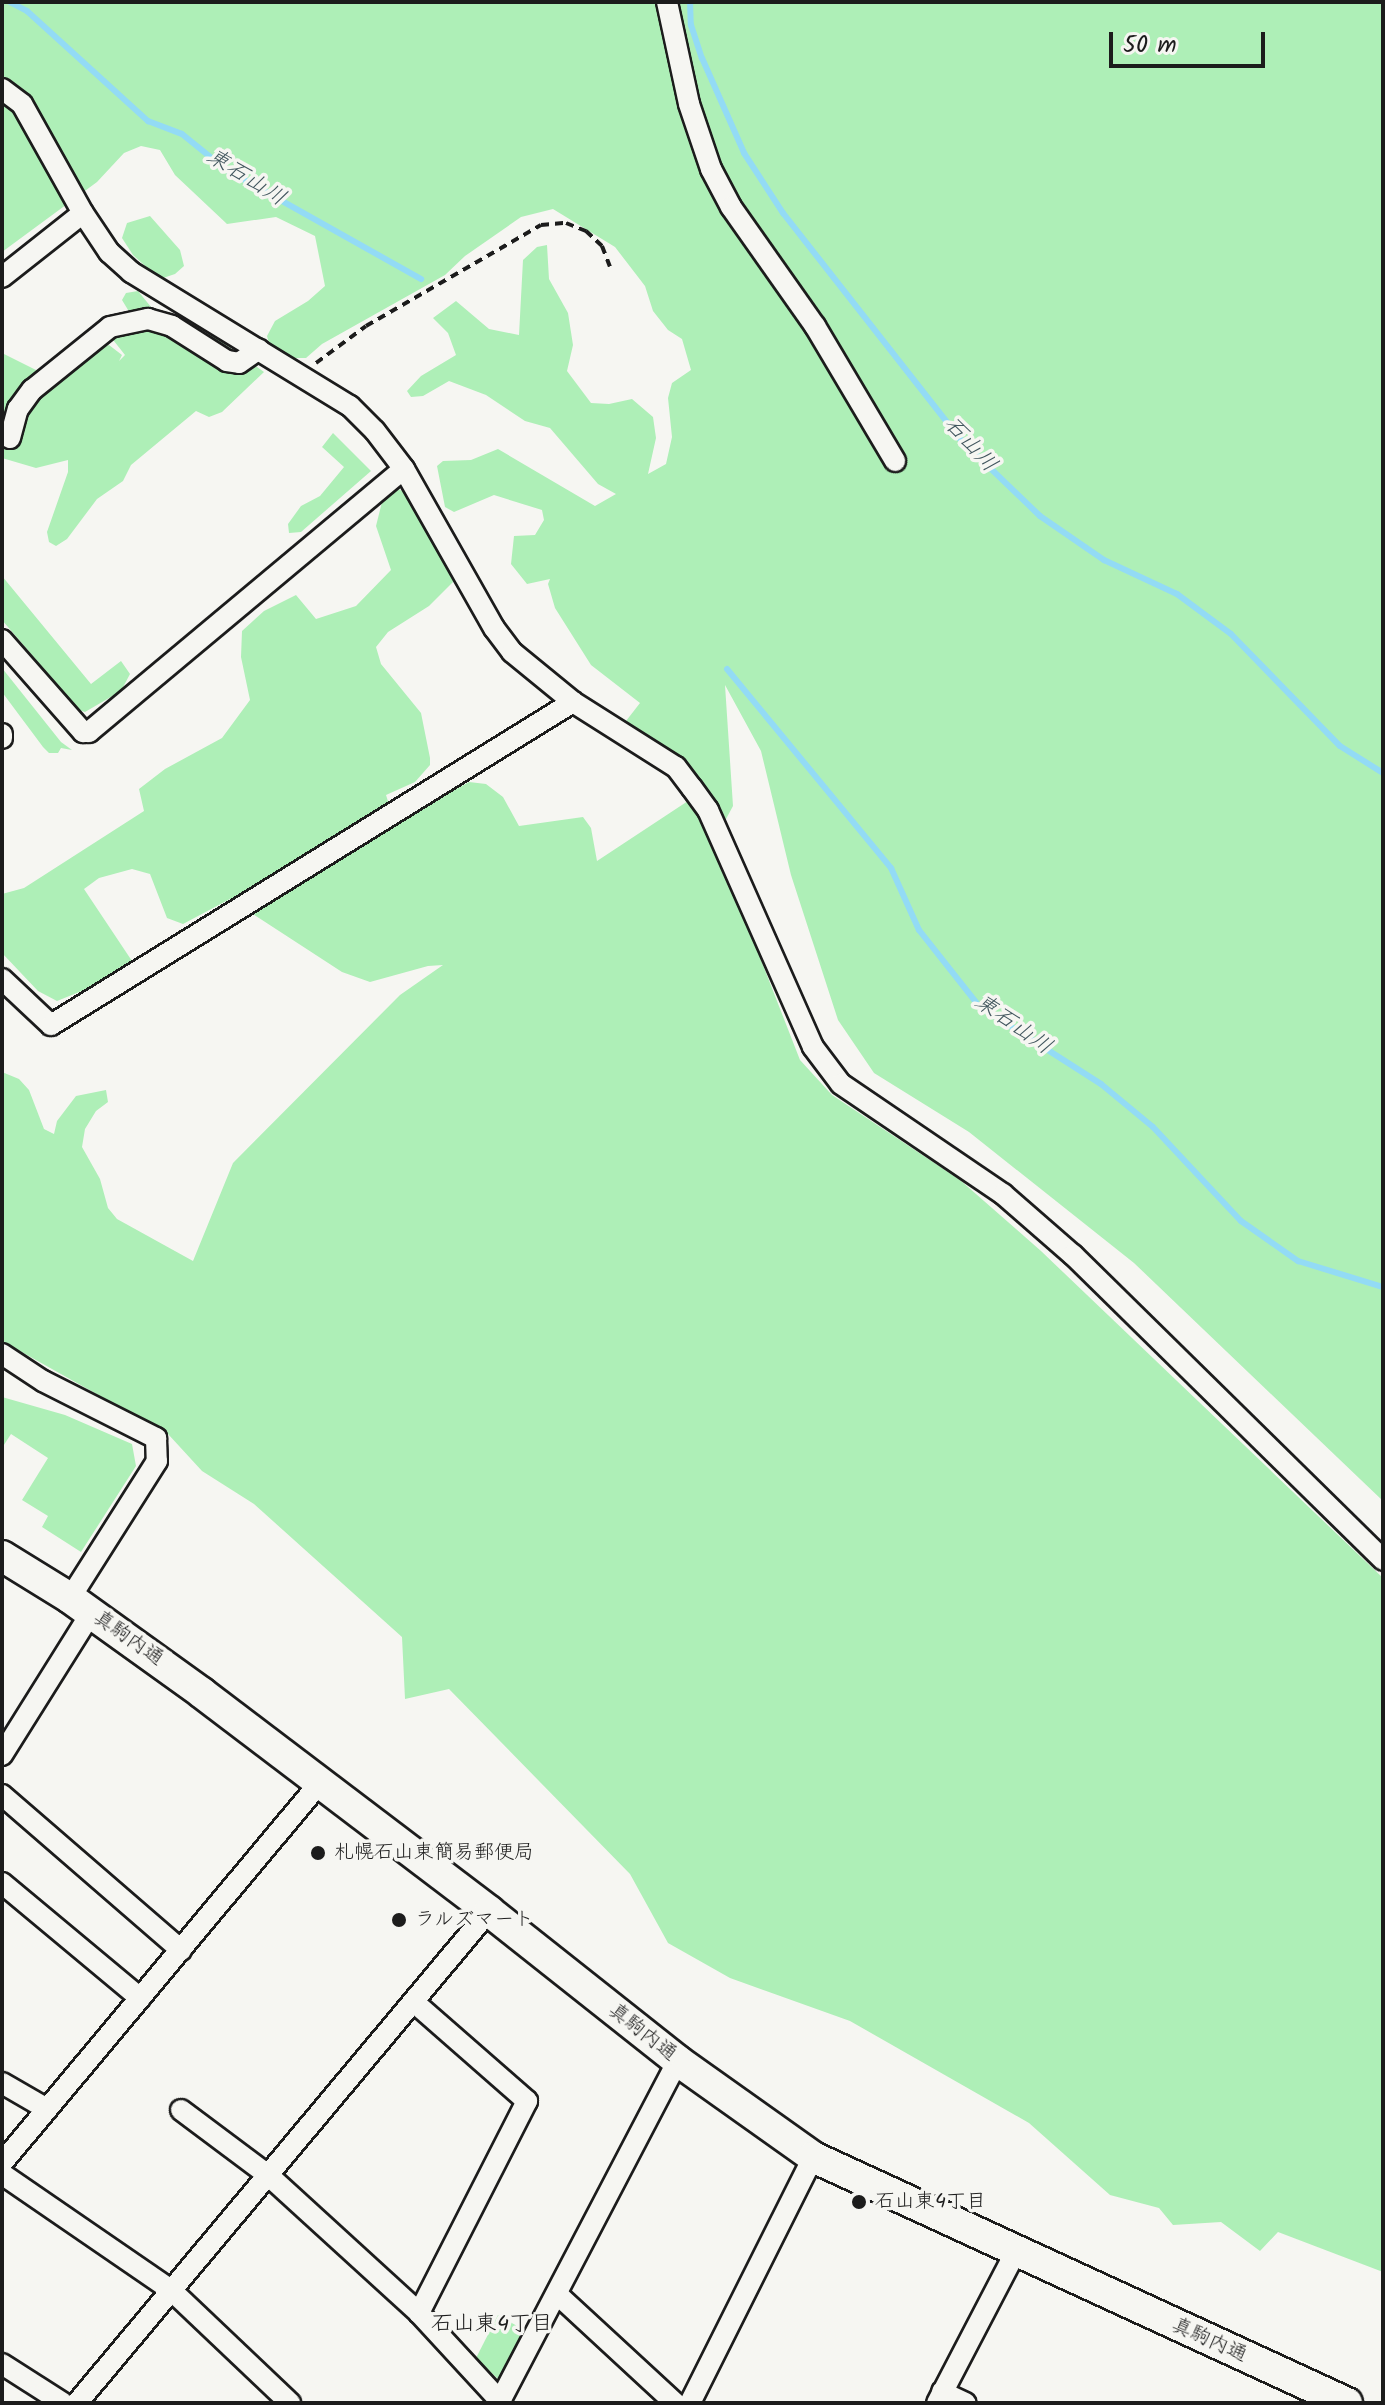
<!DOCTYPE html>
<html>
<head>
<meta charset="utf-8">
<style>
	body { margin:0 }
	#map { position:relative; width:1385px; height:2405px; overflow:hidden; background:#f6f6f2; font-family:Kalam,"Klee One",sans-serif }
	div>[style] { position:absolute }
	.green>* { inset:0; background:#aeefb7 }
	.stream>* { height:6px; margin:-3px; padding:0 3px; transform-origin:3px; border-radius:3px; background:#93dbf5 }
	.path>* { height:4px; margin-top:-2px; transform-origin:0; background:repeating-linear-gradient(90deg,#1c1c1c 0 8px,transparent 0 14px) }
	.roads { filter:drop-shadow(2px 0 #1c1c1c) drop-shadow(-2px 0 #1c1c1c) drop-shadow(0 2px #1c1c1c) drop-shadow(0 -2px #1c1c1c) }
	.minor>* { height:20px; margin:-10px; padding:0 10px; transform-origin:10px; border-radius:10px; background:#f6f6f2 }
	.highway>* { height:30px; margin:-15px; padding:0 15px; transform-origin:15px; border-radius:15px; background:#f6f6f2 }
	.dots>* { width:22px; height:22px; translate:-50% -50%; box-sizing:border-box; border:4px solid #f6f6f2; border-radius:50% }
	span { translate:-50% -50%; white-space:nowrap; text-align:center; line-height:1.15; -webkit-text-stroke:7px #f6f6f2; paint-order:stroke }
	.street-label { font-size:20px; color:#1c1c1c }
	.poi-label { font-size:20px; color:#1c1c1c }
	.left { translate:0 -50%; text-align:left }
	.water-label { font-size:22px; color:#40555d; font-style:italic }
	.neighbourhood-label { font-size:22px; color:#1c1c1c }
	.frame { position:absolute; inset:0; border:4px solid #1c1c1c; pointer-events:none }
	.scale { position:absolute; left:1109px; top:32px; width:156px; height:36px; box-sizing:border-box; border:4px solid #1c1c1c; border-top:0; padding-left:10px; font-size:24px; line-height:28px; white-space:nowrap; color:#1c1c1c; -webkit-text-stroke:6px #f6f6f2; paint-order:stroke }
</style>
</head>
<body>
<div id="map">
	<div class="green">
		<div style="clip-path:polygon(2px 2px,1383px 2px,1383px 1501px,1134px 1263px,969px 1132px,874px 1073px,838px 1020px,791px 875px,761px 751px,725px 685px,733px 806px,726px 819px,717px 820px,632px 734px,626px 721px,640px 703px,591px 665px,555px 608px,548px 584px,550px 579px,527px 584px,511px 564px,514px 536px,535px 535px,544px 520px,542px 510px,494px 495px,454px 512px,445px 507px,437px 466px,443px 461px,471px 460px,498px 449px,595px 506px,616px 494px,598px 484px,550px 428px,525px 421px,486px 395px,449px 381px,423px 396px,411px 397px,407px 391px,421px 376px,456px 355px,448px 333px,433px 318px,456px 301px,489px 329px,519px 335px,523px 260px,537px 247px,547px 245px,549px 279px,568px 313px,573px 345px,567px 371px,591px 403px,609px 404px,632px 399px,653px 417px,656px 438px,648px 474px,666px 464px,672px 437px,668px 398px,672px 383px,691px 370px,682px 339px,668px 330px,653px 311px,645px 286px,615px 247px,553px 209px,521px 217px,465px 256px,445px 275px,322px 344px,306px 358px,295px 358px,278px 351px,269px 344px,267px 336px,275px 321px,308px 301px,325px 286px,315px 236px,276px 217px,227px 224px,175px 175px,160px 150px,141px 146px,124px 153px,97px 182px,2px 252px)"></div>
		<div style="clip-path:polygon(150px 216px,180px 250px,184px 266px,175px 274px,163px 278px,154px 274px,133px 255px,122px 238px,127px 223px)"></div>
		<div style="clip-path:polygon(138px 291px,160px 318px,177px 319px,218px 339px,264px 372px,222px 412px,209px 417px,196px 411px,131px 465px,123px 481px,97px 499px,67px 539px,56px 546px,49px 542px,47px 532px,68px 472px,68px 460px,36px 468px,2px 458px,2px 353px,60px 382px,86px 353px,109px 345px,122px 355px,119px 361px,125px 355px,110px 336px,139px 328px,122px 300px,126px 293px)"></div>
		<div style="clip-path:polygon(333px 433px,371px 471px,301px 532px,289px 533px,288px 524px,301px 506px,320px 496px,344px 467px,322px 447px)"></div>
		<div style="clip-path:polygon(398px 489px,407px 493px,451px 563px,453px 582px,429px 606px,388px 632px,376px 647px,381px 664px,421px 713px,430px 758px,430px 765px,415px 782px,386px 795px,395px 823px,469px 782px,486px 784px,503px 797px,519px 826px,583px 817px,591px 828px,597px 861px,691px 799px,706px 819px,800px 1060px,832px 1095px,960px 1180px,1041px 1251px,1383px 1578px,1383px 2272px,1278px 2232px,1260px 2251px,1221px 2222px,1173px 2225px,1159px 2208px,1110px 2195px,1029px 2123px,850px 2021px,730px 1978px,668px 1943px,630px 1874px,449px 1689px,405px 1699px,402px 1637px,254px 1504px,202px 1471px,168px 1434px,2px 1341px,2px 1072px,19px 1079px,29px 1090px,44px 1129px,54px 1134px,57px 1121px,76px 1096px,106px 1090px,108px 1102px,96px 1111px,85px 1129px,82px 1147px,100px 1179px,108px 1208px,117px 1219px,193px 1261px,233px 1163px,400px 995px,443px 965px,428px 966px,370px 982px,342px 972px,230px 899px,183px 924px,167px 918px,150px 874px,132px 869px,99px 878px,84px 889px,132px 961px,94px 986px,57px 1001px,38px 991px,2px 953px,2px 894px,24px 888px,144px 811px,139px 789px,165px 769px,222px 738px,250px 700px,241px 657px,242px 631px,264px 611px,296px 595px,316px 619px,356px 606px,391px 570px,376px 526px,383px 498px)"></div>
		<div style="clip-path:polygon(2px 576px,91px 684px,121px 661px,130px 674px,121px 691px,85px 712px,79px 710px,2px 620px)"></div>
		<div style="clip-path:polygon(2px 668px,61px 742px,72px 750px,61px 748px,58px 753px,49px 753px,43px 747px,2px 692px)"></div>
		<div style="clip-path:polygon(2px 1397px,65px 1415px,132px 1444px,136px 1466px,81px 1552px,42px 1527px,48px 1516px,22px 1500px,48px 1458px,11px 1434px,2px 1448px)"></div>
		<div style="clip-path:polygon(498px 2315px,524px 2330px,499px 2380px,476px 2358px)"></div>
	</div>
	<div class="stream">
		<div style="left:10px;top:2px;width:19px;rotate:28deg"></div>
		<div style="left:27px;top:11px;width:164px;rotate:42.3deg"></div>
		<div style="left:148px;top:121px;width:36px;rotate:21deg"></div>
		<div style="left:182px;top:134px;width:55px;rotate:39.1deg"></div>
		<div style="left:225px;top:169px;width:225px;rotate:29.3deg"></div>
		<div style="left:690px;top:2px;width:23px;rotate:88deg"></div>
		<div style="left:691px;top:25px;width:35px;rotate:72deg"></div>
		<div style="left:702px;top:58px;width:104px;rotate:66.1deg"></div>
		<div style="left:744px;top:153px;width:72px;rotate:57deg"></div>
		<div style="left:783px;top:213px;width:287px;rotate:51.9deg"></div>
		<div style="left:960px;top:439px;width:111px;rotate:43.9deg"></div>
		<div style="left:1040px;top:516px;width:78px;rotate:34.5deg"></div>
		<div style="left:1104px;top:560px;width:81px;rotate:25deg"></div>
		<div style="left:1177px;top:594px;width:67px;rotate:36.5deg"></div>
		<div style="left:1231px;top:634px;width:156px;rotate:45.8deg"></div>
		<div style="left:1340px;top:746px;width:51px;rotate:32.1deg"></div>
		<div style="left:727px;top:669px;width:258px;rotate:50.5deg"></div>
		<div style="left:891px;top:868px;width:68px;rotate:65.7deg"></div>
		<div style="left:919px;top:930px;width:97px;rotate:51.7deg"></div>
		<div style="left:979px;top:1006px;width:145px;rotate:32.6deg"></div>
		<div style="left:1101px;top:1084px;width:67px;rotate:39.6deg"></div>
		<div style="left:1153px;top:1127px;width:129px;rotate:46.9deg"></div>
		<div style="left:1241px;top:1221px;width:70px;rotate:35.1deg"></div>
		<div style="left:1298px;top:1261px;width:89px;rotate:17deg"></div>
	</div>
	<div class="path">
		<div style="left:316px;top:363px;width:62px;rotate:-36.5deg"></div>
		<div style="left:366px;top:326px;width:202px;rotate:-30deg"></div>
		<div style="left:541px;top:225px;width:25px;rotate:-5deg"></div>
		<div style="left:566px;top:223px;width:22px;rotate:22deg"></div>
		<div style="left:586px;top:231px;width:22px;rotate:43deg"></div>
		<div style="left:602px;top:246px;width:22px;rotate:69deg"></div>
	</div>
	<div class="roads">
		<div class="minor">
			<div style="left:667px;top:2px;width:104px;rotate:77.8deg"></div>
			<div style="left:689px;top:104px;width:69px;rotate:71.3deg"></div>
			<div style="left:711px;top:169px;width:43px;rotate:62.2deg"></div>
			<div style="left:731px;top:207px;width:146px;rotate:54.8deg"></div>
			<div style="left:815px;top:326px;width:157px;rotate:59.3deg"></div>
			<div style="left:2px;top:89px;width:25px;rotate:37deg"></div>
			<div style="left:22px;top:104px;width:125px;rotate:60.8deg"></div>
			<div style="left:2px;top:277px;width:103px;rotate:-38.3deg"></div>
			<div style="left:83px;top:213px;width:47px;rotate:56.3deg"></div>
			<div style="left:109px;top:252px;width:30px;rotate:42deg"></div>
			<div style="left:131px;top:272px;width:257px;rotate:31.5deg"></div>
			<div style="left:350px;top:406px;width:35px;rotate:45deg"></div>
			<div style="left:375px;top:431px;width:48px;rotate:52.7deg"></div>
			<div style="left:404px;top:469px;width:183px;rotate:60.5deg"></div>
			<div style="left:494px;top:628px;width:30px;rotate:53deg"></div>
			<div style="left:512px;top:652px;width:79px;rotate:39.3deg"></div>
			<div style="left:573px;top:702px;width:122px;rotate:32.3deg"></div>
			<div style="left:676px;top:767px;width:26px;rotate:53deg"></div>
			<div style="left:692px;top:788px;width:27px;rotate:54deg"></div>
			<div style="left:708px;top:810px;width:259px;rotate:66.1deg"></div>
			<div style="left:813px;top:1047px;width:46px;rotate:52.9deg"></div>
			<div style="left:841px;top:1084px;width:196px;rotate:34.2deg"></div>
			<div style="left:1003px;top:1194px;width:93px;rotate:41.1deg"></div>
			<div style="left:1073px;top:1255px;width:435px;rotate:44.5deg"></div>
			<div style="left:10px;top:438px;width:30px;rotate:-75deg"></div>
			<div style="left:18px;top:409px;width:24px;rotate:-54deg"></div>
			<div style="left:32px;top:390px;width:100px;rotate:-38.9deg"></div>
			<div style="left:110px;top:327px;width:39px;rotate:-12deg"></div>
			<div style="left:148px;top:319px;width:25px;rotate:16deg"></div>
			<div style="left:172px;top:326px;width:65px;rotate:32.5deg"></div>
			<div style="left:227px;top:361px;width:12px;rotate:9deg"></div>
			<div style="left:239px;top:363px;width:24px;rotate:-35deg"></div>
			<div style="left:2px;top:640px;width:123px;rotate:48.6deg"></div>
			<div style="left:83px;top:732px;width:6px"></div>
			<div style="left:89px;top:732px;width:410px;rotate:-39.9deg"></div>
			<div style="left:2px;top:734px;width:4px;rotate:90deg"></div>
			<div style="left:2px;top:979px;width:67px;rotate:43.2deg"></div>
			<div style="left:51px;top:1025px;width:614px;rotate:-31.75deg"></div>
			<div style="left:2px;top:1354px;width:49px;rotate:33.4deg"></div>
			<div style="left:43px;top:1381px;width:127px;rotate:26.8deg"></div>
			<div style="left:156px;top:1438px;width:23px;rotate:88deg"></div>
			<div style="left:157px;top:1461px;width:162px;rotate:122.4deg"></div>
			<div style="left:2px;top:1755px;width:168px;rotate:-57.9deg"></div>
			<div style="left:2px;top:1795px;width:237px;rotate:40.9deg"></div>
			<div style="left:2px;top:1883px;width:180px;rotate:39.8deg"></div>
			<div style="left:415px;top:2003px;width:149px;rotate:41.2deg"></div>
			<div style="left:527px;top:2101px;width:238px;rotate:117deg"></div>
			<div style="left:2px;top:2083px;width:52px;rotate:30deg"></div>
			<div style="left:181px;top:2110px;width:109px;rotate:36.8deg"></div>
			<div style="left:268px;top:2175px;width:205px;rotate:42.4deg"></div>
			<div style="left:419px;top:2313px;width:122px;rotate:47.3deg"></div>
			<div style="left:2px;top:2163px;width:496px;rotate:-50.1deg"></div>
			<div style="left:2px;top:2174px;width:206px;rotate:34.5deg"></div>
			<div style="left:172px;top:2291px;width:163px;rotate:43.5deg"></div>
			<div style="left:558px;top:2295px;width:159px;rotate:42.7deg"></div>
			<div style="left:2px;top:2364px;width:72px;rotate:32.6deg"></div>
			<div style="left:942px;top:2392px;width:26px;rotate:25deg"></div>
			<div style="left:500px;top:2401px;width:384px;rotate:-62.4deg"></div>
			<div style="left:77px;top:2403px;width:642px;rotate:-50.06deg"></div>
			<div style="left:690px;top:2403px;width:275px;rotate:-63.4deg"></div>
			<div style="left:937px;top:2403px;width:169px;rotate:-62.5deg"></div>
		</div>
		<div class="highway">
			<div style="left:2px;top:1556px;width:80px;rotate:31.7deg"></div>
			<div style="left:70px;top:1598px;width:163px;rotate:35.7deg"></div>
			<div style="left:202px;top:1693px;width:360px;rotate:37.2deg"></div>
			<div style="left:489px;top:1911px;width:241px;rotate:38.4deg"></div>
			<div style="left:678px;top:2061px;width:166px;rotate:35.4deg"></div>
			<div style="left:813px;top:2157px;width:588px;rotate:24.73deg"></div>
		</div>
	</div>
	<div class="dots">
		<div style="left:318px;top:1853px;background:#1c1c1c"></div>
		<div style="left:399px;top:1920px;background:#1c1c1c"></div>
		<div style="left:859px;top:2202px;background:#1c1c1c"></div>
	</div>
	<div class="street-label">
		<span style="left:128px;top:1639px;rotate:35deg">真駒内通</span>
		<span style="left:642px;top:2033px;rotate:38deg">真駒内通</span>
		<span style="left:1209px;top:2341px;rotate:24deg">真駒内通</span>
	</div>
	<div class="poi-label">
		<span class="left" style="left:334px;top:1853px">札幌石山東簡易郵便局</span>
		<span class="left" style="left:415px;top:1920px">ラルズマート</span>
		<span class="left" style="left:875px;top:2202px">石山東4丁目</span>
	</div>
	<div class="water-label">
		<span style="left:246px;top:178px;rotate:32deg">東石山川</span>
		<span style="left:970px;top:445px;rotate:47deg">石山川</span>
		<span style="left:1013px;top:1025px;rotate:35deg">東石山川</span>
	</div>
	<div class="neighbourhood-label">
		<span style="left:492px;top:2325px">石山東4丁目</span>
	</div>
	<div class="frame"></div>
	<div class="scale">50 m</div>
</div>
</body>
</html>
